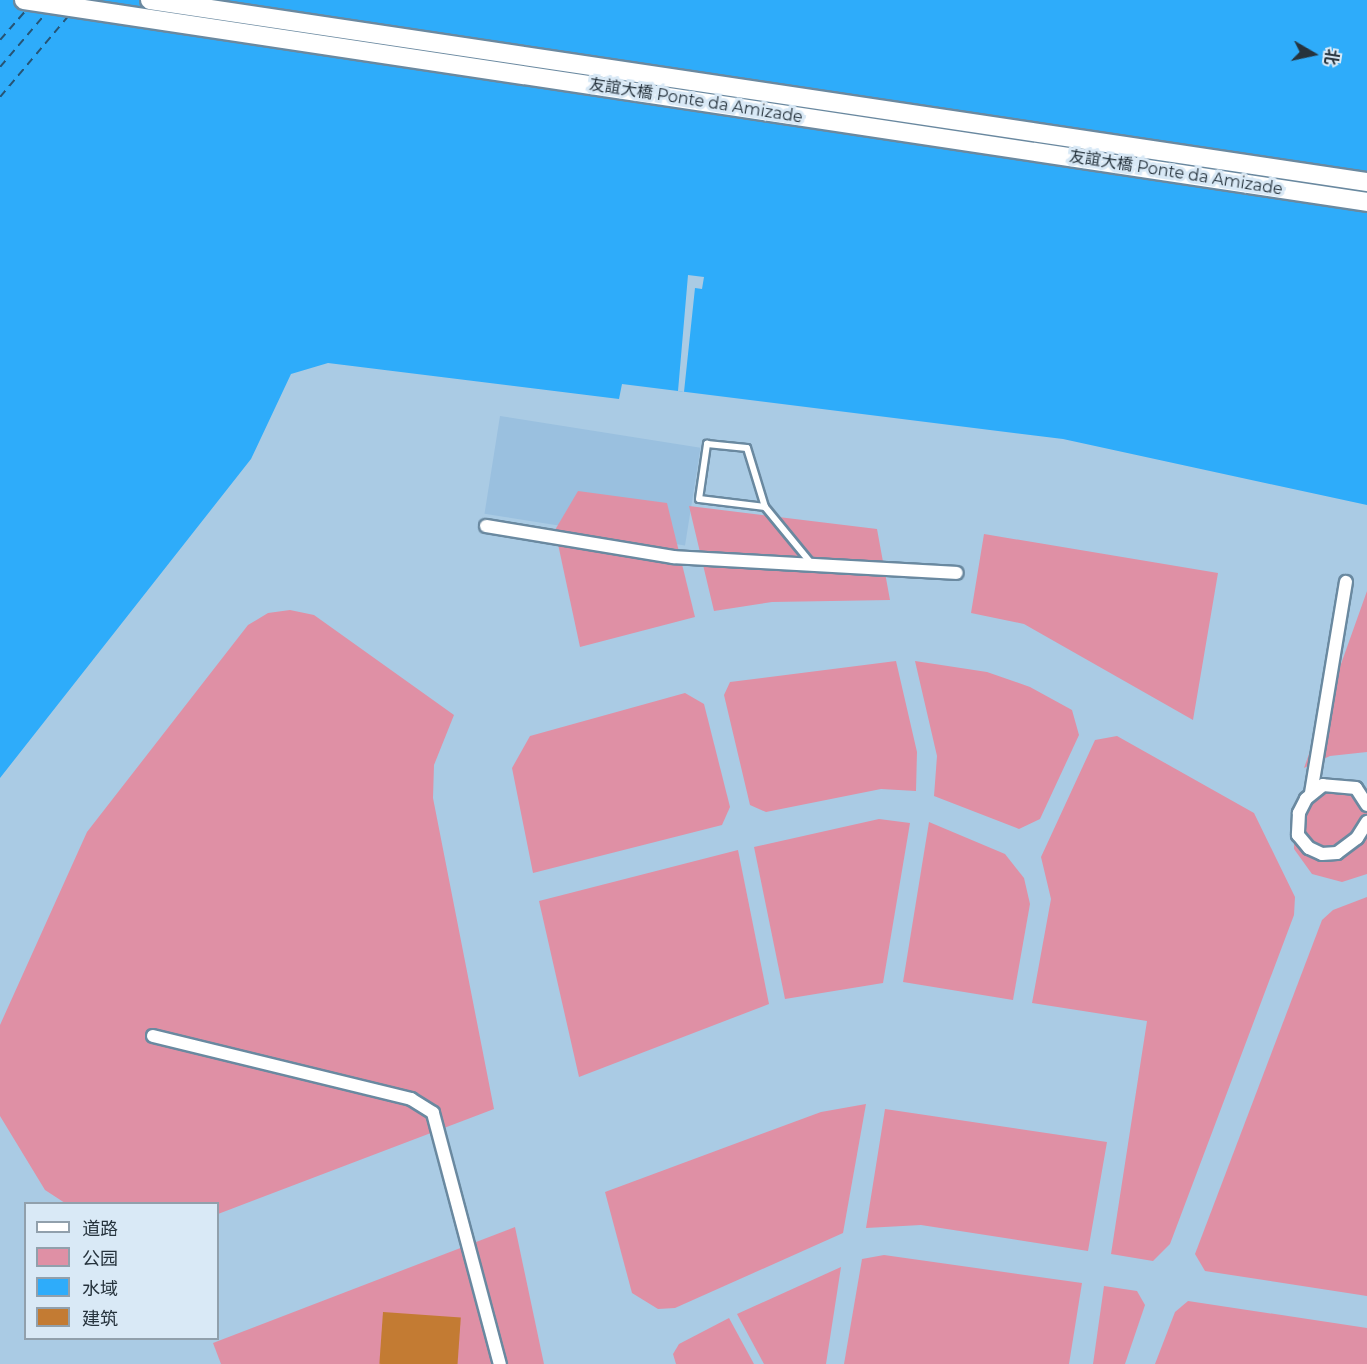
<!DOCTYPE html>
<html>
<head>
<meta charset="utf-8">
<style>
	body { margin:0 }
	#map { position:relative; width:1367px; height:1364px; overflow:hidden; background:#aacbe4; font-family:Montserrat,"Noto Sans SC",sans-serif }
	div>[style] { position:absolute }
	.built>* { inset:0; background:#9ac0df; transform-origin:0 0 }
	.green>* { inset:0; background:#df90a5 }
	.water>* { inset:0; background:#2eacfa }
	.pier>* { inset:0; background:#aacbe4 }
	.ferry>* { height:1.5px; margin-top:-0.75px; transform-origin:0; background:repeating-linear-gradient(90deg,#265475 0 8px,transparent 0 14px) }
	.building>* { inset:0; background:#c37b33; transform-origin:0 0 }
	.roads { filter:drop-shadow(2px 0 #6a89a0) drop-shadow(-2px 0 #6a89a0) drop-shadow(0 2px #6a89a0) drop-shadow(0 -2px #6a89a0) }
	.lane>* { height:6px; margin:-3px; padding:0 3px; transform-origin:3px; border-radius:3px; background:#fff }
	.street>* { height:12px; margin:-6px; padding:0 6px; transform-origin:6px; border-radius:6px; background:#fff }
	.primary>* { height:18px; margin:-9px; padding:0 9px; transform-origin:9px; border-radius:9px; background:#fff }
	span { translate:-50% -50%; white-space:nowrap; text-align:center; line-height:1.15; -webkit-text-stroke:6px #d9e9f6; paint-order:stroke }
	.street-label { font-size:16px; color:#26333d }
	.legend { position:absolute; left:24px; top:1202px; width:195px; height:138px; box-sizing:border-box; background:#d9e9f6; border:2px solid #91a0ac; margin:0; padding:8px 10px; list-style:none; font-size:18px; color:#26333d }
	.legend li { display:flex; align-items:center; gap:12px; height:30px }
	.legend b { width:30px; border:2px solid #91a0ac }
	.north { position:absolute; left:1283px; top:24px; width:60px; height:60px; -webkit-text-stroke:4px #d9e9f6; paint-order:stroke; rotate:99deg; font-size:16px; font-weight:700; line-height:24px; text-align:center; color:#26333d }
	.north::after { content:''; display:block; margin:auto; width:21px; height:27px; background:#26333d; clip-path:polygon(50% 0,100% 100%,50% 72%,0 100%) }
</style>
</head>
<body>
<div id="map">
	<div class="built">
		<div style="left:500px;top:416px;width:203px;height:99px;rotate:9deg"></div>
	</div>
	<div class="green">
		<div style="clip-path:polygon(578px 491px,667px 503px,695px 617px,580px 647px,555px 530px)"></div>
		<div style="clip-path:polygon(689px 506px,877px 529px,890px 600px,772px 602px,714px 611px)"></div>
		<div style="clip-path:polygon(984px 534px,1218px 573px,1193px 720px,1024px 624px,971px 613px)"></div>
		<div style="clip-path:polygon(1367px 591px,1367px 752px,1330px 756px,1304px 768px)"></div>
		<div style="clip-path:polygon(290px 610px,314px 615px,454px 715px,434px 765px,433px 798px,494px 1109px,218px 1214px,218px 1204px,65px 1203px,45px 1190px,0 1116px,0 1025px,87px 832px,248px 625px,268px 613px)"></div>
		<div style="clip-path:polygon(896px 661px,917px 752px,916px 791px,881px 789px,766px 812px,750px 805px,724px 695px,730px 682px)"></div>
		<div style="clip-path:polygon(915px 661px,987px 672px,1030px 687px,1072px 710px,1079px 735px,1040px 819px,1019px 829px,934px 796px,937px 756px)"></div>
		<div style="clip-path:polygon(685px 693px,704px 704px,730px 807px,722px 825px,533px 873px,512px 768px,530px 736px)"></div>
		<div style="clip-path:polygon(1117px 736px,1254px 813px,1295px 897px,1294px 915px,1170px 1244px,1153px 1261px,1111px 1254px,1147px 1021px,1032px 1003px,1051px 899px,1041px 857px,1095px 740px)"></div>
		<div style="clip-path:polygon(1363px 789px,1367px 793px,1367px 874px,1342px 882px,1312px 874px,1294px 849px,1294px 816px,1315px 791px)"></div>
		<div style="clip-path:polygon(879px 819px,910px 823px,883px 983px,785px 999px,754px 847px)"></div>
		<div style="clip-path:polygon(929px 822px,1005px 854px,1024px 878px,1030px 904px,1013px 1000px,903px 982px)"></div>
		<div style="clip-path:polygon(738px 850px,769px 1004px,579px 1077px,539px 901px)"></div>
		<div style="clip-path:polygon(1367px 897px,1367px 1296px,1205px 1271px,1195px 1254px,1322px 920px,1333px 910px)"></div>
		<div style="clip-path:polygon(866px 1104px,843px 1233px,675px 1308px,658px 1309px,632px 1293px,605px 1192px,821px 1112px)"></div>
		<div style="clip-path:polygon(885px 1109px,1107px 1142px,1088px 1251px,921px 1225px,866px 1228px)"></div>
		<div style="clip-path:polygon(515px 1227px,544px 1364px,221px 1364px,213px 1343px)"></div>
		<div style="clip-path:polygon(884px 1255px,1082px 1283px,1069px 1364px,844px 1364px,862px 1259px)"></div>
		<div style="clip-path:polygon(841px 1267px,826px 1364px,764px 1364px,737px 1314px)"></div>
		<div style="clip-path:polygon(1104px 1286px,1137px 1291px,1145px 1305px,1125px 1364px,1093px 1364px)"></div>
		<div style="clip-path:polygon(1188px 1301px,1367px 1328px,1367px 1364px,1155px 1364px,1175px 1312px)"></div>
		<div style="clip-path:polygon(729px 1318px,754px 1364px,676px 1364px,673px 1354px,679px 1344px)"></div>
	</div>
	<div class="water">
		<div style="clip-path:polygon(0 0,1367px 0,1367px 505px,1063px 439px,622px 384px,619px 399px,328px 363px,291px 374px,251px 459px,0 778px)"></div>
	</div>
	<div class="pier">
		<div style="clip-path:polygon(688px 275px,704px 277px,702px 289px,695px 288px,684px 392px,678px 391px)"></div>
	</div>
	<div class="ferry">
		<div style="left:0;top:40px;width:41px;rotate:-48.9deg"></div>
		<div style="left:0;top:67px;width:71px;rotate:-49.6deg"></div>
		<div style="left:0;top:97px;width:107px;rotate:-49.9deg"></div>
	</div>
	<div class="building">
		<div style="left:383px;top:1312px;width:78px;height:52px;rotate:4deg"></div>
	</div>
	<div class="roads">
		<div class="lane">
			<div style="left:765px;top:507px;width:66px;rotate:-173.1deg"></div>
			<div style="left:699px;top:499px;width:56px;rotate:-81.7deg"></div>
			<div style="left:707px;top:444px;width:40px;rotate:5.7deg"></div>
			<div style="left:747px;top:448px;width:62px;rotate:73deg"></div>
			<div style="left:765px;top:507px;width:72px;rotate:50.6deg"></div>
		</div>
		<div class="street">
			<div style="left:486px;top:526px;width:190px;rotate:9.4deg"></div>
			<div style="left:673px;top:557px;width:284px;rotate:3.2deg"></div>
			<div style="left:1311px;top:793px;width:214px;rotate:-80.6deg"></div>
			<div style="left:1367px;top:805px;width:20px;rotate:-123deg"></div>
			<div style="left:1356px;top:788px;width:33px;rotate:-175deg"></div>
			<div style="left:1323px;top:785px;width:22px;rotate:141deg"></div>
			<div style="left:1306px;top:799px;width:16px;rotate:117deg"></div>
			<div style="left:1299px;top:813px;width:22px;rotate:93deg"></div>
			<div style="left:1298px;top:835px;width:17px;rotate:50deg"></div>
			<div style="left:1309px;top:848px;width:14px;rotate:25deg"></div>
			<div style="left:1322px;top:854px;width:15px;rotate:-4deg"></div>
			<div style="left:1337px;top:853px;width:25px;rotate:-37deg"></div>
			<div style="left:1357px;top:838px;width:19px;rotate:-58deg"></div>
			<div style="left:153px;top:1036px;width:266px;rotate:13.7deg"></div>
			<div style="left:411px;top:1099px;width:26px;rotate:32deg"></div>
			<div style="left:433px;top:1113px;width:260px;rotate:75.1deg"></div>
		</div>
		<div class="primary">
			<div style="left:24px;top:0;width:1358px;rotate:8.55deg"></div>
			<div style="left:150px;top:0;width:1231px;rotate:8.51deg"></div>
		</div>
	</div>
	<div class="street-label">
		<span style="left:696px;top:101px;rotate:9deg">友誼大橋 Ponte da Amizade</span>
		<span style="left:1176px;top:173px;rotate:9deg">友誼大橋 Ponte da Amizade</span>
	</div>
	<ul class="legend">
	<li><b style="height:8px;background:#fff"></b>道路</li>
	<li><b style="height:16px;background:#df90a5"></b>公园</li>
	<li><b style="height:16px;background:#2eacfa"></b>水域</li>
	<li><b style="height:16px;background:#c37b33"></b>建筑</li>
	</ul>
	<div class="north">北</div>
</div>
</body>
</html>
